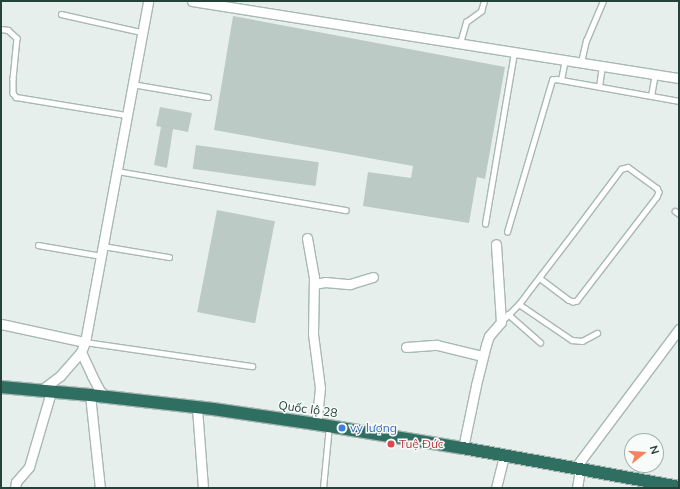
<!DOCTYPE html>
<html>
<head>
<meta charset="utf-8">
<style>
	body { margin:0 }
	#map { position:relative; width:680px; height:489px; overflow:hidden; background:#e6efeb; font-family:Mulish,sans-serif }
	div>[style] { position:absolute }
	.building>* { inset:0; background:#bbcac4; transform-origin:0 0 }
	.roads { filter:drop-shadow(1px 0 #a8b8b2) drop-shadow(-1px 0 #a8b8b2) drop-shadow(0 1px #a8b8b2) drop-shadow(0 -1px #a8b8b2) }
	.lane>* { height:4.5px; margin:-2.25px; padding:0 2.25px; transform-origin:2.25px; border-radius:2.25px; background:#fff }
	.street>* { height:9px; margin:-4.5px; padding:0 4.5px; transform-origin:4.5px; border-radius:4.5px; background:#fff }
	.highway>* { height:12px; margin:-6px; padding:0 6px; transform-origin:6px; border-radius:6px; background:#2f6f62 }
	.dots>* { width:11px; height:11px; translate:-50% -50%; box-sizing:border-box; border:2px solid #f7fbf9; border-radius:50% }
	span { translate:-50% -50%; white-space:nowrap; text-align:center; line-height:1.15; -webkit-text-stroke:3px #f7fbf9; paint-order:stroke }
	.street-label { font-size:12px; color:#24423a }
	.shop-label { font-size:12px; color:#366cbe }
	.left { translate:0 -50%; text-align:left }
	.health-label { font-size:12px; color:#be3a42 }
	.frame { position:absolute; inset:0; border:2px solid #24423a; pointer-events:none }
	.north { position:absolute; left:624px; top:433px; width:40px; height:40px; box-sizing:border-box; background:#f7fbf9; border:1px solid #a3b1ad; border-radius:50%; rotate:73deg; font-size:11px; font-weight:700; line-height:16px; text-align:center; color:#24423a }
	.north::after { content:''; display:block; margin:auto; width:14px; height:18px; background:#f4845f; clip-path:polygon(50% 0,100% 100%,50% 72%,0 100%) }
</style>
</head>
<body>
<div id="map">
	<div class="building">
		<div style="clip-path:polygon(233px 16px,505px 67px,485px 179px,477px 177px,469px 223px,363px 206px,368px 172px,411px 178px,413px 166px,214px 130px)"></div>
		<div style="clip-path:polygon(160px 107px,192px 113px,188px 132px,173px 129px,167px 168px,154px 165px,161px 127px,156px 126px)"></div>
		<div style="left:196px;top:145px;width:124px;height:24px;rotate:8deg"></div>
		<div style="left:217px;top:210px;width:59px;height:104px;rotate:11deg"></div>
	</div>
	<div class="roads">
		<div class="lane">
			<div style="left:61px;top:14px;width:82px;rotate:12.7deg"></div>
			<div style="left:1px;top:29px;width:7px;rotate:8deg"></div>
			<div style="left:8px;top:30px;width:12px;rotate:42deg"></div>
			<div style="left:17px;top:38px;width:41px;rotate:95.6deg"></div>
			<div style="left:13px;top:79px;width:14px;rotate:90deg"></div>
			<div style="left:13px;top:93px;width:5px;rotate:53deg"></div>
			<div style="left:16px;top:97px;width:111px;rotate:9.3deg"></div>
			<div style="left:460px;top:43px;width:22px;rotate:-74deg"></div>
			<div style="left:466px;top:22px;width:19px;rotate:-36deg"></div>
			<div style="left:481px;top:11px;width:10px;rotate:-73deg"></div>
			<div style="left:581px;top:62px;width:22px;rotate:-77deg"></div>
			<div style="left:586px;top:41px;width:43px;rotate:-67deg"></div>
			<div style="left:561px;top:80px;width:21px;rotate:-79deg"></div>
			<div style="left:132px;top:84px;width:77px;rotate:9.7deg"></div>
			<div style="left:599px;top:87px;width:22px;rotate:-82deg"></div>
			<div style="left:651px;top:96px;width:22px;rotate:-80deg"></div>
			<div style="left:117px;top:171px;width:232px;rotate:9.7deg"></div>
			<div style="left:675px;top:211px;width:5px;rotate:37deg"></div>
			<div style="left:485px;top:224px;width:174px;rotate:-80.4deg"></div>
			<div style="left:507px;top:232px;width:159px;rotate:-73.5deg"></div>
			<div style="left:552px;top:80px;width:4px;rotate:-14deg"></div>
			<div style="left:556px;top:79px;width:125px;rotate:10.1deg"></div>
			<div style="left:38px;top:245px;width:64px;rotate:9.9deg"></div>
			<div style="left:103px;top:246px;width:67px;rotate:9.5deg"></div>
			<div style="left:519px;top:304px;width:64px;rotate:34.2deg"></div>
			<div style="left:572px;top:340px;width:10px;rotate:6deg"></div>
			<div style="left:582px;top:341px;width:17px;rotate:-28deg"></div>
			<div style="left:508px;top:314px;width:43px;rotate:41.2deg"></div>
			<div style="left:502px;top:321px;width:24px;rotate:-45deg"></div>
			<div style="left:519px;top:304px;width:20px;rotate:-53deg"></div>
			<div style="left:531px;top:288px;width:69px;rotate:-52.6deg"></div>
			<div style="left:573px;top:233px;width:80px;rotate:-53.1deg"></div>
			<div style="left:621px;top:169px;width:7px;rotate:-16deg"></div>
			<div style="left:628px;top:167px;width:36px;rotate:36deg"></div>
			<div style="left:657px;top:188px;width:4px;rotate:63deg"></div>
			<div style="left:659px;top:192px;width:5px;rotate:112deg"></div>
			<div style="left:657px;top:197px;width:131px;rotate:127.6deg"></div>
			<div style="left:577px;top:301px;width:4px;rotate:166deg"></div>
			<div style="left:573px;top:302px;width:5px;rotate:-158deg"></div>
			<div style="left:568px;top:300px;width:36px;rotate:-143deg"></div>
			<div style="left:85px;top:342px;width:169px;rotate:8.2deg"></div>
			<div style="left:323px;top:488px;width:62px;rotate:-84.5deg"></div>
		</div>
		<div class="street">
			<div style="left:192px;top:1px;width:493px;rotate:9deg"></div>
			<div style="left:307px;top:238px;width:40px;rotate:80deg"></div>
			<div style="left:314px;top:277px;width:57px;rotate:91deg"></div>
			<div style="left:313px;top:334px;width:54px;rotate:82.6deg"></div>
			<div style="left:320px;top:388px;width:36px;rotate:96deg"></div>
			<div style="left:314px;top:284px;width:11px;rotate:-10deg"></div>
			<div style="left:325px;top:282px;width:25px;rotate:5deg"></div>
			<div style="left:350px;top:284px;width:24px;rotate:-17deg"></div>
			<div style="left:1px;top:324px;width:86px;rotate:12.1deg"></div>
			<div style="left:406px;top:347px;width:31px;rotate:-4deg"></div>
			<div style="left:437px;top:345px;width:46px;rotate:13.7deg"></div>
			<div style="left:81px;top:352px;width:26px;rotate:65deg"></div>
			<div style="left:92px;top:376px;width:17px;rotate:62deg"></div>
			<div style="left:100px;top:391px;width:10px;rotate:45deg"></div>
			<div style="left:40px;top:391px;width:25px;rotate:-37deg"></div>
			<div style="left:60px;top:376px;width:32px;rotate:-49deg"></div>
			<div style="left:81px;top:352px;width:11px;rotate:-68deg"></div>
			<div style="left:85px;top:342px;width:347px;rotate:-79.5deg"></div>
			<div style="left:90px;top:395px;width:94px;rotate:83.9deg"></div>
			<div style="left:197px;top:408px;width:80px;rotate:85.7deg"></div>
			<div style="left:463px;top:448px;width:64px;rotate:-78.3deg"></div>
			<div style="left:476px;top:385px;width:41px;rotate:-76deg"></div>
			<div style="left:486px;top:345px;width:9px;rotate:-72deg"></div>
			<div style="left:489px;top:336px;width:18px;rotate:-49deg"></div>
			<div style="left:501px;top:322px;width:78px;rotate:-93.7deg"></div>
			<div style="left:575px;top:468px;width:174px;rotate:-53.2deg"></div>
			<div style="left:15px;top:488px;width:6px;rotate:-81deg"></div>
			<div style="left:16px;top:482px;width:20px;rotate:-49deg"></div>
			<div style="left:29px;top:467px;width:78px;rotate:-73.7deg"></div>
			<div style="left:496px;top:488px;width:34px;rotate:-76deg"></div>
			<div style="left:577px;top:488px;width:19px;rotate:-81deg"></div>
		</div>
		<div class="highway">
			<div style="left:1px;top:387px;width:89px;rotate:5.1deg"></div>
			<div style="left:90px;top:395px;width:124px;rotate:6.5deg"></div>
			<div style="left:213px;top:409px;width:104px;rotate:8.3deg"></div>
			<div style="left:316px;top:424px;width:149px;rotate:9.3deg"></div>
			<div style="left:463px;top:448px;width:219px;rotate:10.2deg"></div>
		</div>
	</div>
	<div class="dots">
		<div style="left:342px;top:428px;background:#3f7fe0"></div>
		<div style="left:391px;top:444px;background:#e0444e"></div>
	</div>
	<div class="street-label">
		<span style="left:308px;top:409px;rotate:8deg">Quốc lộ 28</span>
	</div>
	<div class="shop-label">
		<span class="left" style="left:350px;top:428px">vy lượng</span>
	</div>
	<div class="health-label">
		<span class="left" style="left:399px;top:444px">Tuệ Đức</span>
	</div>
	<div class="frame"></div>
	<div class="north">N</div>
</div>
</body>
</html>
